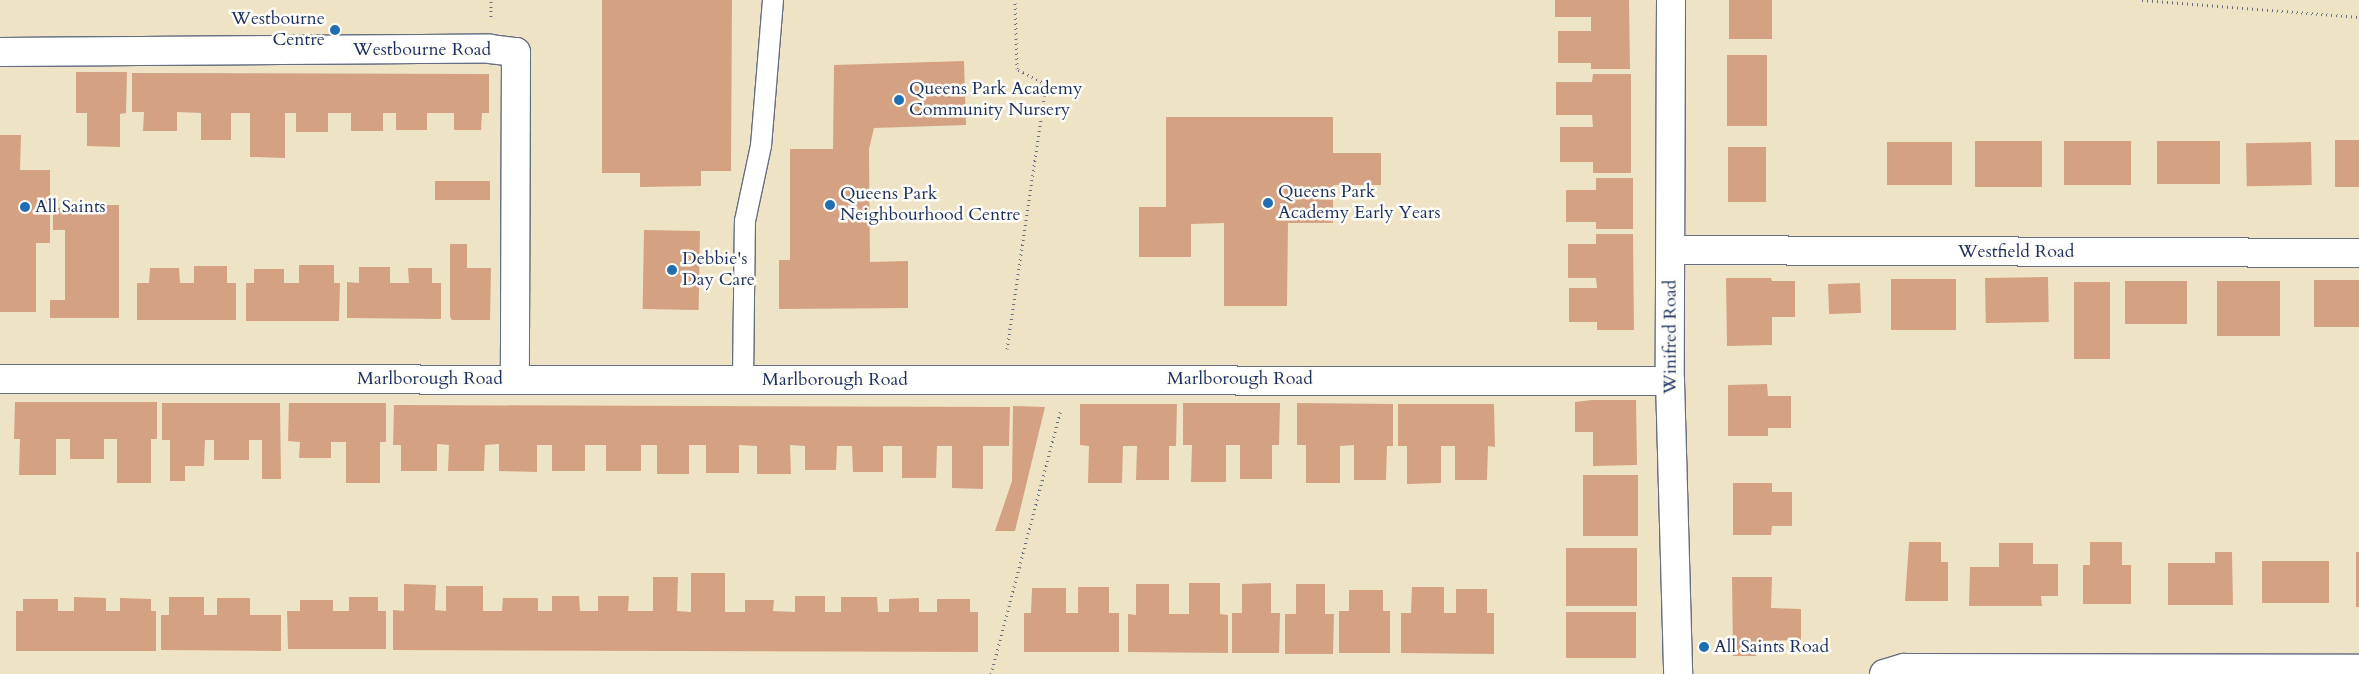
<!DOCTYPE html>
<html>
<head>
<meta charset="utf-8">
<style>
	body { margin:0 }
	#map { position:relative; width:2359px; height:674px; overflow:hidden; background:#eee4c5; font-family:Cardo,serif }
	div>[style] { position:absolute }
	.building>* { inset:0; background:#d4a283; transform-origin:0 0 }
	.path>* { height:3px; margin-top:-1.5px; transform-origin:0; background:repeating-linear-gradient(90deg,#656e82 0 1px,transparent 0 5px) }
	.roads { filter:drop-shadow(1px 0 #656e82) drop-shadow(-1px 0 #656e82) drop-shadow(0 1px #656e82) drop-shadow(0 -1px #656e82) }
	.service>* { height:20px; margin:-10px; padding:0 10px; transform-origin:10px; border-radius:10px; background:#fff }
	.minor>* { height:28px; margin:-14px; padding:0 14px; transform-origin:14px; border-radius:14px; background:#fff }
	.dots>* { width:14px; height:14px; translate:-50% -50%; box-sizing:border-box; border:2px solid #fdfcf7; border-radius:50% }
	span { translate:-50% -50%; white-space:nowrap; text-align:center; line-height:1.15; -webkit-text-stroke:5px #fdfcf7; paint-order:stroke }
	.poi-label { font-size:18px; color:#1b2f5e }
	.right { translate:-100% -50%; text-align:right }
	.left { translate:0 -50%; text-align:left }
	.street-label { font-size:18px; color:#1b2f5e }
</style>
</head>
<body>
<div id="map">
	<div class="building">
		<div style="clip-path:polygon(602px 0,732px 0,731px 171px,701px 171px,701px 186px,640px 187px,640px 173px,602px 173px)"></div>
		<div style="clip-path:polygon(1555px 0,1629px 0,1630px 69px,1591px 69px,1591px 63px,1558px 63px,1558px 31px,1591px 31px,1591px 17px,1555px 17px)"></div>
		<div style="left:1729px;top:0;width:43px;height:39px"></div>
		<div style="left:1727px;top:55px;width:40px;height:71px"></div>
		<div style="clip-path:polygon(964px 61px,966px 125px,874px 128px,869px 149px,870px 262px,908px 261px,908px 308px,779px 309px,779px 260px,790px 260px,790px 149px,833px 149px,834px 65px)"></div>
		<div style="clip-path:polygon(76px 72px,127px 72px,126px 113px,120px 114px,120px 147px,87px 146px,87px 113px,76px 113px)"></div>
		<div style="clip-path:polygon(132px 73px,489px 74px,489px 113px,482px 113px,481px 130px,454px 130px,454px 113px,427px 113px,427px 130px,396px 130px,396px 113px,383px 113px,383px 131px,351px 131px,351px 113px,328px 113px,328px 132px,296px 132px,296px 113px,285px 113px,285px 158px,250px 157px,250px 113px,231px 113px,231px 140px,201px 140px,201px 113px,177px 112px,177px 131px,143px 131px,144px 112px,132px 112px)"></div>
		<div style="clip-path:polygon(1593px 74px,1631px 74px,1631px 173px,1593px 173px,1593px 162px,1560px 162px,1560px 127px,1593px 127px,1592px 115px,1556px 115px,1556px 82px,1592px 82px)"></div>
		<div style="clip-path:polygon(1166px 117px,1333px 117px,1333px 153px,1381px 153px,1381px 185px,1333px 185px,1333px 223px,1288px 223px,1287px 306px,1224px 306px,1224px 223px,1191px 224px,1191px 257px,1139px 257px,1139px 207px,1166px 207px)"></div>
		<div style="clip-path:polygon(0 135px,21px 135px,20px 170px,50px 170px,50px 243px,36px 243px,36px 312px,0 312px)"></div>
		<div style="left:2335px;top:140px;width:24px;height:47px"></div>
		<div style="left:1975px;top:141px;width:67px;height:46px"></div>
		<div style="left:2064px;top:141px;width:67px;height:44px"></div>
		<div style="left:2220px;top:141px;width:43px;height:63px;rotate:90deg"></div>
		<div style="left:1952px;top:142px;width:43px;height:65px;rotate:90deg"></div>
		<div style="left:2311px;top:142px;width:43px;height:65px;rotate:89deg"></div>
		<div style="left:1728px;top:147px;width:38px;height:55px"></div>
		<div style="clip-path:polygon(1596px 178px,1633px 178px,1633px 229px,1596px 229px,1596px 222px,1566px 222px,1566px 190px,1596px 190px)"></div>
		<div style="left:435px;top:181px;width:55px;height:19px"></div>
		<div style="clip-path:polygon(65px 205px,119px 205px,119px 318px,50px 318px,50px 300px,65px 300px,65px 230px,53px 230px,53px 208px,66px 208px)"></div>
		<div style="left:644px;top:230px;width:56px;height:79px;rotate:1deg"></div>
		<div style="clip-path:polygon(1596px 234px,1633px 234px,1634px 330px,1597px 330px,1597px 322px,1569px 322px,1569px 288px,1597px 288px,1596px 278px,1568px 278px,1568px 244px,1596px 244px)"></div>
		<div style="clip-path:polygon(450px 244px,467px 244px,467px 268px,491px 268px,490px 320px,452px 320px,450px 317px)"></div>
		<div style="clip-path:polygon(299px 265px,334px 265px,334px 283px,340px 283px,339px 321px,246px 321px,246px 283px,254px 283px,254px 269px,284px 269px,284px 283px,299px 283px)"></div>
		<div style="clip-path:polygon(194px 266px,227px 266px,227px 283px,236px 283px,236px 320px,137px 320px,137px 283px,149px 283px,150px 268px,179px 268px,180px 283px,194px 283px)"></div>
		<div style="clip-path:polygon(359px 267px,390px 267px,390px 283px,409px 283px,408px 268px,432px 268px,432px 283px,441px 283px,441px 319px,347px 318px,347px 282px,359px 283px)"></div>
		<div style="left:2048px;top:277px;width:45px;height:63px;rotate:89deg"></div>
		<div style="clip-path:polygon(1726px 278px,1771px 278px,1772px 281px,1795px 281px,1795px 317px,1772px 317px,1772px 345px,1727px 346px)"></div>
		<div style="left:1891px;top:279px;width:65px;height:51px"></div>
		<div style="left:2314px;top:280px;width:45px;height:47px"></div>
		<div style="left:2125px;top:281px;width:62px;height:43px"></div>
		<div style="left:2217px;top:281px;width:63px;height:55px"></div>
		<div style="left:2074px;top:282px;width:36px;height:77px"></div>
		<div style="left:1860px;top:283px;width:30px;height:32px;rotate:88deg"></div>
		<div style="clip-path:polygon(1767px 384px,1768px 396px,1791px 396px,1791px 428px,1768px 428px,1768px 436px,1728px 436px,1728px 385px)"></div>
		<div style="clip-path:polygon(1592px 400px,1636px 400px,1637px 465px,1593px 466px,1593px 432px,1575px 432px,1575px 402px)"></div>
		<div style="clip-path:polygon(15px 402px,157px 402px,157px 439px,151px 439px,151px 483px,117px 483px,117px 439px,104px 439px,104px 459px,70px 459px,70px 439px,56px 439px,56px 475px,19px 475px,20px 439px,14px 439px)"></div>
		<div style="clip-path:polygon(162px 403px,280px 403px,281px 479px,262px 479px,262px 440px,249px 440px,249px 460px,214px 460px,214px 440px,205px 440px,204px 466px,185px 466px,185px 481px,170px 481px,170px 440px,162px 440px)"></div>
		<div style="clip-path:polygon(289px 403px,386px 403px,386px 442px,380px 442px,380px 483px,346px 483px,346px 442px,331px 442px,331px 458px,299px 458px,300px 442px,288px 441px)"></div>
		<div style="clip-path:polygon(1183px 403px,1280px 403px,1279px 445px,1272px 445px,1272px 479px,1240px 479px,1240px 445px,1226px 445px,1226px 482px,1191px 482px,1192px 445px,1183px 445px)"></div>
		<div style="clip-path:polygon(1297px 403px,1393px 404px,1393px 446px,1387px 446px,1386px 480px,1354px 480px,1354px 445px,1340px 446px,1340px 483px,1306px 483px,1306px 445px,1297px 445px)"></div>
		<div style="clip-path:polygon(1080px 404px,1177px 404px,1176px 446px,1169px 446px,1169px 480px,1136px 480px,1137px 446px,1123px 446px,1122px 483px,1088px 483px,1089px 446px,1080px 445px)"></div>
		<div style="clip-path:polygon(1398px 404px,1494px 404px,1495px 447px,1488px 446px,1487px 480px,1455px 480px,1455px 446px,1441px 446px,1441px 483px,1407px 484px,1407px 446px,1398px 446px)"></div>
		<div style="clip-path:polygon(394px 405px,1010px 407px,1009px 446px,983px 446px,983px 489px,952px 488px,952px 446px,937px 446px,936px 478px,902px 478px,902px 446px,883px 446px,883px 472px,853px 472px,852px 446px,837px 446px,836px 470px,805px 470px,805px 446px,790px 445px,791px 474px,757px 474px,757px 446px,739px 445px,739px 473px,706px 473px,706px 445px,689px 445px,689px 474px,657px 474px,657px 445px,641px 445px,641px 471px,606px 471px,606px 445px,585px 445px,585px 471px,552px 471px,552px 445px,537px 445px,537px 472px,499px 471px,499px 444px,485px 445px,484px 471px,448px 471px,449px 445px,437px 444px,437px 471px,401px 471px,401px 445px,393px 445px)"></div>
		<div style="clip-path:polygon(1013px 406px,1045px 407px,1015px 531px,995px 531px,1012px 481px)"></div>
		<div style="left:1638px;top:475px;width:61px;height:55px;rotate:90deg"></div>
		<div style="clip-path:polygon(1733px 483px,1772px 483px,1772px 492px,1792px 492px,1792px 526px,1772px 526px,1771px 535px,1733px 535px)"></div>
		<div style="clip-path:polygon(1909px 542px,1941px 542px,1941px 562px,1948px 562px,1948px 601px,1905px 601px)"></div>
		<div style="clip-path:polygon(2090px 542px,2122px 542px,2122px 565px,2131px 565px,2131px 604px,2083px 604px,2083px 565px,2090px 565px)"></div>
		<div style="clip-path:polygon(1999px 543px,2033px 543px,2033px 564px,2058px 564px,2058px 596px,2041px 596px,2042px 606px,1969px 606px,1970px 567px,1999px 567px)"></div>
		<div style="left:1566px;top:548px;width:71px;height:58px"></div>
		<div style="clip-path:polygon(2215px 552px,2232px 552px,2233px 605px,2168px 605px,2168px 563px,2215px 563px)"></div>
		<div style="left:2356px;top:552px;width:3px;height:55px"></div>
		<div style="left:2262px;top:561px;width:67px;height:42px"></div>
		<div style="clip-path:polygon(691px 573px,725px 573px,725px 612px,745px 612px,745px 600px,774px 600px,773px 611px,795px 612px,795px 596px,825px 596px,825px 612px,841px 612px,841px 597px,877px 597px,878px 612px,889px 612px,889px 599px,919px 598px,919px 612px,937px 612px,937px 599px,970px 599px,970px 612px,978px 612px,978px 652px,393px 650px,393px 610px,404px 611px,404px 584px,436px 585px,435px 610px,446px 611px,446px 586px,483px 586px,483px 611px,502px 611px,503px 598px,538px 598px,538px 611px,552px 611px,552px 596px,579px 596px,580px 611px,598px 611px,598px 596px,629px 596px,628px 611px,653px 611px,653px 577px,678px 577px,677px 611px,691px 612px)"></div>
		<div style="clip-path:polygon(1732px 577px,1772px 577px,1771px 608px,1801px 609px,1801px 640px,1756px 641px,1756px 656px,1733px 656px)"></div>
		<div style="clip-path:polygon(1189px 583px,1220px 583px,1220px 614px,1228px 615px,1228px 653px,1128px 652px,1128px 614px,1136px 615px,1136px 584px,1169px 584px,1169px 614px,1189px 614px)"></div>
		<div style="clip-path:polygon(1271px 583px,1271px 613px,1280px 613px,1279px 653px,1232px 653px,1232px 613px,1242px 613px,1242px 584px)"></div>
		<div style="clip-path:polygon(1296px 584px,1325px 584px,1325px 614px,1334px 614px,1333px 654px,1285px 654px,1285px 614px,1296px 614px)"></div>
		<div style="clip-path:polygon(1078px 587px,1109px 587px,1109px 613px,1119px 613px,1119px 652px,1024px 652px,1024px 613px,1031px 613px,1032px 588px,1066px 588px,1066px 613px,1078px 613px)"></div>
		<div style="clip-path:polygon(1412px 587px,1444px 587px,1444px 613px,1456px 613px,1456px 589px,1487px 589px,1487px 613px,1494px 613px,1494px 654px,1401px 653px,1401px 613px,1411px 613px)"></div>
		<div style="clip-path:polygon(1349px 590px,1383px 590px,1383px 611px,1390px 611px,1390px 653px,1339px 653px,1339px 611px,1349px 611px)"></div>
		<div style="clip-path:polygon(74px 597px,106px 598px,106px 611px,120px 611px,120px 598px,151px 599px,151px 611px,156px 611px,156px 651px,16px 651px,16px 611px,23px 611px,23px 599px,58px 599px,58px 611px,74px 611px)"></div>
		<div style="clip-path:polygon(169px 597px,204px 597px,204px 615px,217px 615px,217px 598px,250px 598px,250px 615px,281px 615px,281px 651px,161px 650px,161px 615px,169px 615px)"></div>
		<div style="clip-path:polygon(349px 597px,378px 597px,378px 611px,386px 611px,386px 649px,288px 649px,287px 611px,300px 611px,300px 600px,333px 600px,333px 611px,349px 611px)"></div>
		<div style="left:1566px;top:612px;width:70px;height:46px"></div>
	</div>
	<div class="path">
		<div style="left:2142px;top:0;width:218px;rotate:4.5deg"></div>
		<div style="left:491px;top:17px;width:17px;rotate:-90deg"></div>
		<div style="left:1007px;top:349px;width:268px;rotate:-81.6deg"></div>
		<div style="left:1046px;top:84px;width:33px;rotate:-153deg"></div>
		<div style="left:1017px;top:69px;width:69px;rotate:-91.7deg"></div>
		<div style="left:991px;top:674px;width:271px;rotate:-75.2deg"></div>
	</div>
	<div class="roads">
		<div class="service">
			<div style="left:743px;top:380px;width:159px;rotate:-89.3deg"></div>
			<div style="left:745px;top:221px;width:77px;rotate:-78deg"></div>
			<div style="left:761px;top:146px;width:146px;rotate:-85.3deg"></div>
		</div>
		<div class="minor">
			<div style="left:1671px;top:0;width:381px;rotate:90.2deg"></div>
			<div style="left:1670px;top:381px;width:293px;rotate:88.4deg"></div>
			<div style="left:0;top:52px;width:490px;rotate:-0.4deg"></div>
			<div style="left:490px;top:49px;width:26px;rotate:7deg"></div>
			<div style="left:516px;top:52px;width:328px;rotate:90.2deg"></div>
			<div style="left:1672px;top:250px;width:687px;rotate:0.25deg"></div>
			<div style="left:0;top:379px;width:1670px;rotate:0.07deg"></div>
			<div style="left:1884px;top:674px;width:21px;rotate:-17deg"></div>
			<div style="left:1904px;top:668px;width:455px;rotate:0.1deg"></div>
		</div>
	</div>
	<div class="dots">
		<div style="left:335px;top:30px;background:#1f6fb2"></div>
		<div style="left:899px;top:100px;background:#1f6fb2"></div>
		<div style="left:1268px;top:203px;background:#1f6fb2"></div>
		<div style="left:830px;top:205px;background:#1f6fb2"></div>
		<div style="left:25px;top:207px;background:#1f6fb2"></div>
		<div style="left:672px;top:270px;background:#1f6fb2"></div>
		<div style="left:1704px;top:647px;background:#1f6fb2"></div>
	</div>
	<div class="poi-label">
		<span class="right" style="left:325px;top:30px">Westbourne<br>Centre</span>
		<span class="left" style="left:909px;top:100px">Queens Park Academy<br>Community Nursery</span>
		<span class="left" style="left:1278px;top:203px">Queens Park<br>Academy Early Years</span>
		<span class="left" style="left:840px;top:205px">Queens Park<br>Neighbourhood Centre</span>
		<span class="left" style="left:35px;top:207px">All Saints</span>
		<span class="left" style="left:682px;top:270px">Debbie's<br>Day Care</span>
		<span class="left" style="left:1714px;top:647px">All Saints Road</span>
	</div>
	<div class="street-label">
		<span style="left:422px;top:50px">Westbourne Road</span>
		<span style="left:2016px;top:252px">Westfield Road</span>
		<span style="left:1671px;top:337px;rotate:-90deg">Winifred Road</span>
		<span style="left:430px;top:379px">Marlborough Road</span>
		<span style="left:1240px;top:379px">Marlborough Road</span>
		<span style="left:835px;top:380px">Marlborough Road</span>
	</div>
</div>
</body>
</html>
